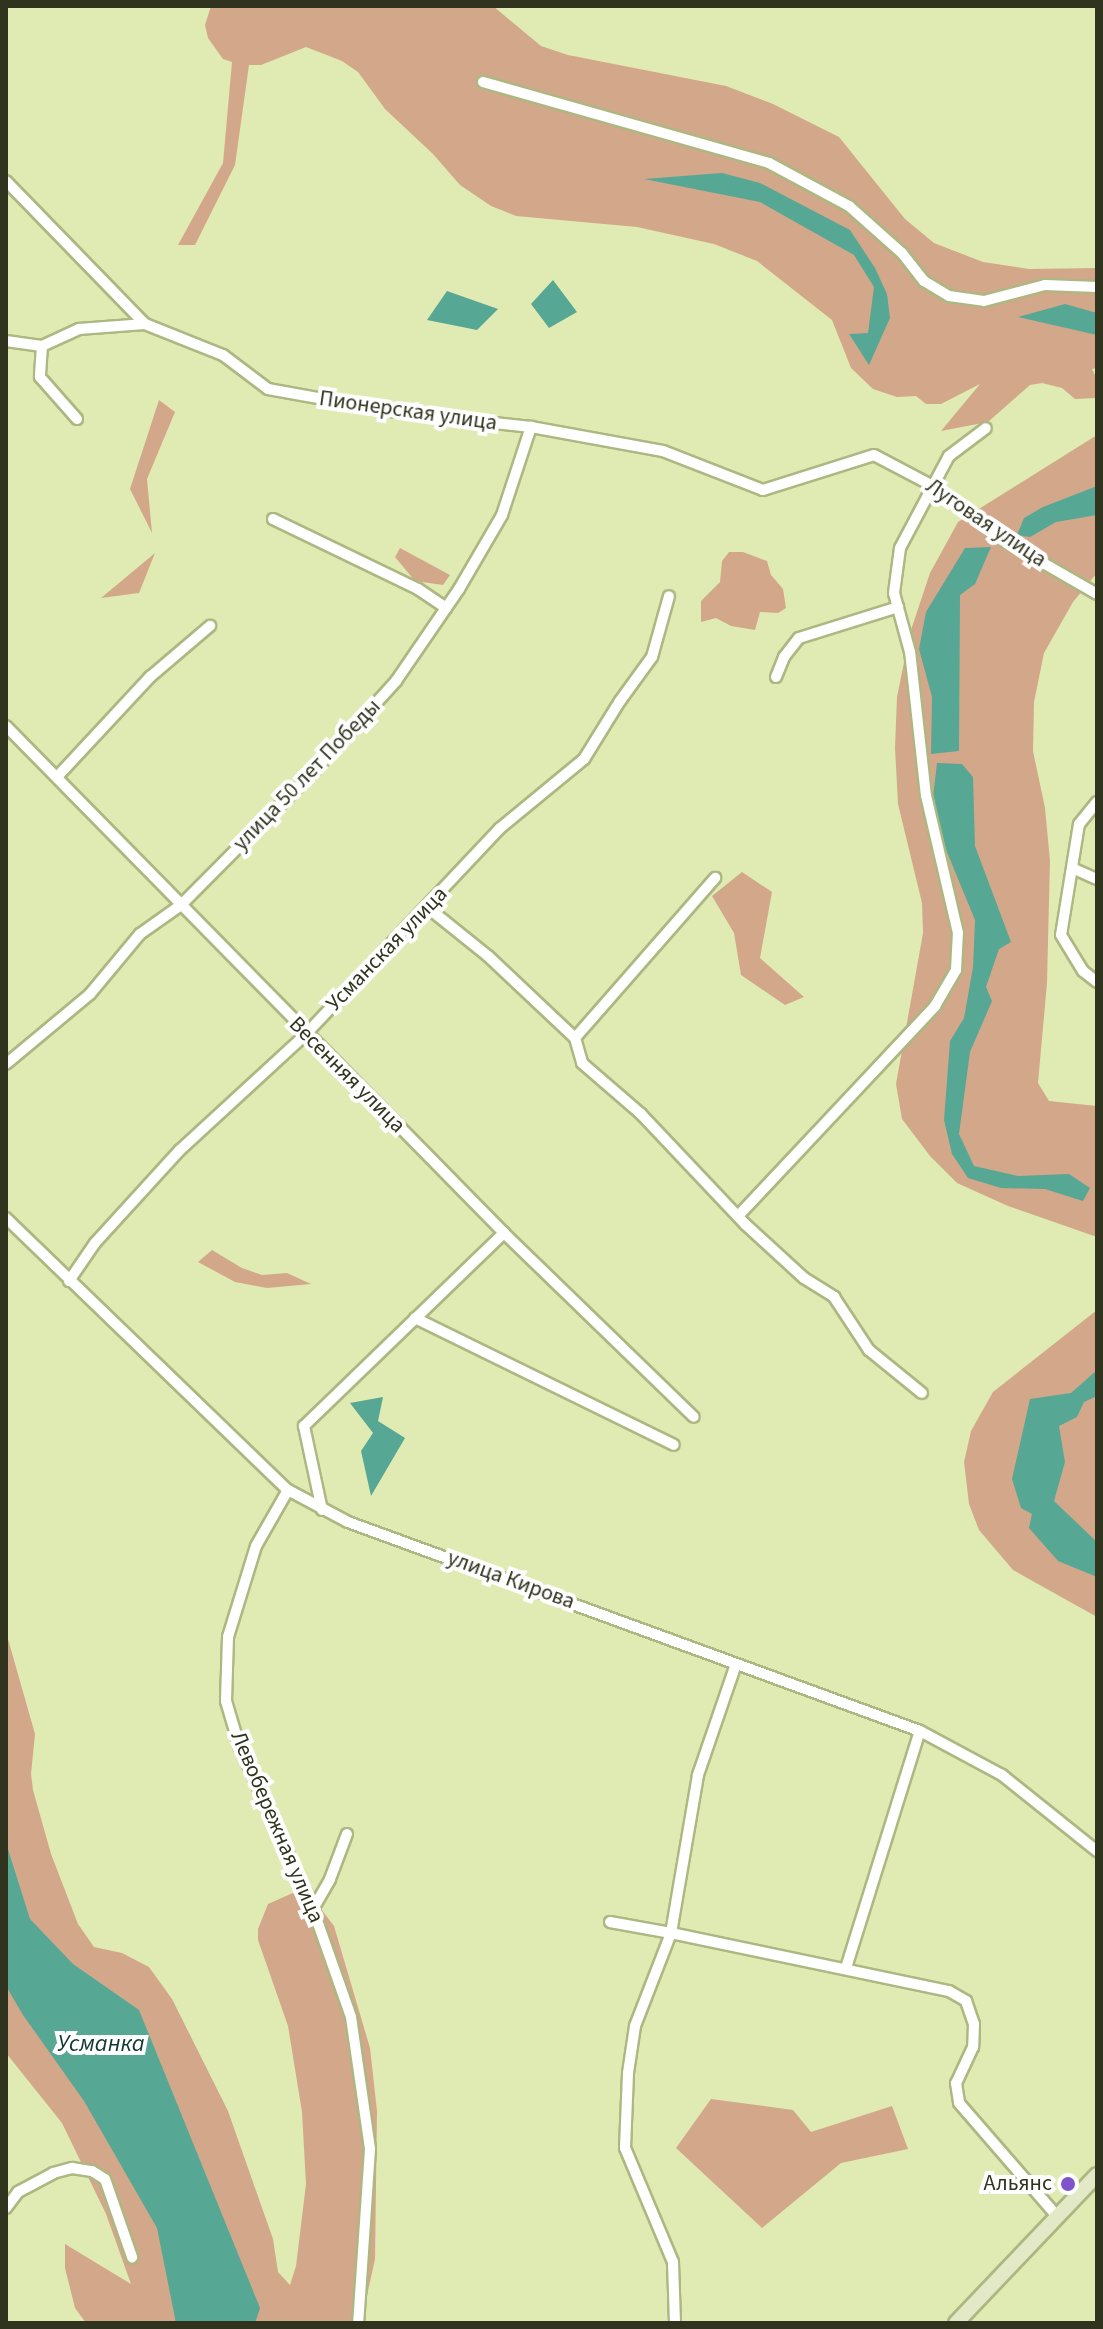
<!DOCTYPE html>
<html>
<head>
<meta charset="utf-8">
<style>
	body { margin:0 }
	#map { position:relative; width:1103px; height:2329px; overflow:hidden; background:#e0eab3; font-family:"Source Sans 3",sans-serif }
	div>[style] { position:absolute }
	.green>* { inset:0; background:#d3a88a }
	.water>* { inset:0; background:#56a794 }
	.roads { filter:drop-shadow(2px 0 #adb781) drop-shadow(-2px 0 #adb781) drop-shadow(0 2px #adb781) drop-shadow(0 -2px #adb781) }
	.minor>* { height:10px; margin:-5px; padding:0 5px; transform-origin:5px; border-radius:5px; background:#fff }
	.secondary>* { height:14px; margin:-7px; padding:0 7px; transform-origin:7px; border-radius:7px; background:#e3e8c6 }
	.dots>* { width:22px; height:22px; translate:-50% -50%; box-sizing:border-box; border:4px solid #fff; border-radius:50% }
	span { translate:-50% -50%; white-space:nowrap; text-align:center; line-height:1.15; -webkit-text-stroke:8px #fff; paint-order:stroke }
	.street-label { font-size:22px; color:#30331e }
	.poi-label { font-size:22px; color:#30331e }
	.right { translate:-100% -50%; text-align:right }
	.water-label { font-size:24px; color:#113830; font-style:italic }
	.frame { position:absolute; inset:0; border:8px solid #30331e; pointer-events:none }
</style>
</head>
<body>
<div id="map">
	<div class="green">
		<div style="clip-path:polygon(211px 6px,493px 6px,541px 46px,568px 55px,726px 86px,773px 104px,839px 137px,905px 219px,934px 243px,983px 262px,1029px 269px,1097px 268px,1097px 368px,1092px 369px,1097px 379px,1097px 398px,1075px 399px,1062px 388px,1042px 383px,1030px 385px,988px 422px,941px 431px,980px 384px,941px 404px,926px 404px,916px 396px,897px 397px,873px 389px,851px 368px,832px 320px,757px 261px,714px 244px,637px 227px,516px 216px,491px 206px,460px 185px,433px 154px,385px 109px,358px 72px,342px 61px,306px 47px,261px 65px,249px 65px,235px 165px,195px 245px,178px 245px,223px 163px,232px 62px,223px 59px,208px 38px,205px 25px)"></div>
		<div style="clip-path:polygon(159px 400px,175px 412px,147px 479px,152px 533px,130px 489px)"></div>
		<div style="clip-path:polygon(1097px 435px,1097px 573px,1073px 602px,1044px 653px,1034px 702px,1033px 751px,1045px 808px,1050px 861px,1047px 983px,1038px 1083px,1049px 1101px,1097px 1106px,1097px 1237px,1008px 1206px,957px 1183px,930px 1156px,902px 1119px,896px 1084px,923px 933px,922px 903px,898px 804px,895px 748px,897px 697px,910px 633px,930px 573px,958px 522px)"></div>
		<div style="clip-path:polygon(400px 548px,450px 575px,443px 585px,415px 581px,395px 557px)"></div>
		<div style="clip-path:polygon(729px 552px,743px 552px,767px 561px,771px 575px,783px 589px,786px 608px,778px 613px,760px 612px,755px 630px,731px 626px,716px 618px,701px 622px,701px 601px,720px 582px,722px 561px)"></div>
		<div style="clip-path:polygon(155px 553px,139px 593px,101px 598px)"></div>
		<div style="clip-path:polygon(742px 872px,772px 892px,760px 958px,804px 997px,785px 1005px,741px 975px,734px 933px,712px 896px)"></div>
		<div style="clip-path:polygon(212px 1250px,242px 1268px,262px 1275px,287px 1273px,311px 1284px,267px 1288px,235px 1282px,198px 1262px)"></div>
		<div style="clip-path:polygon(1097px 1310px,1097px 1617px,1013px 1570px,979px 1530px,969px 1504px,964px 1462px,971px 1431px,993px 1392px)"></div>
		<div style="clip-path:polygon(6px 1632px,35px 1734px,31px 1774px,33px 1790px,51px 1854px,78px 1924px,94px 1947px,122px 1953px,149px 1967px,172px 1999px,228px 2111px,273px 2239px,278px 2272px,290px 2285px,296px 2266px,306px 2184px,302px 2112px,288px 2026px,258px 1940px,258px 1929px,268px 1904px,295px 1892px,315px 1901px,334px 1926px,370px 2048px,377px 2111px,375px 2259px,361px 2323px,86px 2323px,75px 2308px,65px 2268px,65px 2244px,131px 2284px,106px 2214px,62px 2123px,6px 2053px)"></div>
		<div style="clip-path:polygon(711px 2099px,793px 2110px,811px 2132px,892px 2106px,908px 2149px,841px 2163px,762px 2228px,676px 2148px)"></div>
	</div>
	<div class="water">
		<div style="clip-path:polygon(722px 173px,760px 183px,850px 230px,875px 268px,887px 294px,890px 318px,869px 365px,849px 334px,868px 333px,874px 287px,854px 255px,760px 202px,644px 179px)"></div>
		<div style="clip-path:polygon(553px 280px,577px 312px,549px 328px,531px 304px)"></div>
		<div style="clip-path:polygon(447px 291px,498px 309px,477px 330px,427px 320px)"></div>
		<div style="clip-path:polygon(1065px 304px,1097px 313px,1097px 335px,1018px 317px)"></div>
		<div style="clip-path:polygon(1097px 486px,1097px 515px,1056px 522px,1030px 537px,1017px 535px,1024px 518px,1043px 507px)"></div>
		<div style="clip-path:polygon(991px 547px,975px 584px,960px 595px,959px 751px,931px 754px,932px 697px,919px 649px,926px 612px,965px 548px)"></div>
		<div style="clip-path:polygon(937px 763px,962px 764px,973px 777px,975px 846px,1011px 942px,999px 949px,986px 987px,992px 1001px,970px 1052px,959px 1134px,974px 1166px,1018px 1176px,1069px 1174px,1090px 1188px,1083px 1201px,1045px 1189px,1001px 1188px,968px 1178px,952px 1154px,944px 1120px,950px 1041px,964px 1018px,973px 967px,975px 920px,942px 840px,933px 797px)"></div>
		<div style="clip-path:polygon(1097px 1370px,1097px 1396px,1084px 1402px,1077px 1417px,1059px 1426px,1065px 1462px,1054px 1501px,1097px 1542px,1097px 1577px,1058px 1561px,1029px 1528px,1032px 1514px,1021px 1508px,1012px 1479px,1030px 1399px,1071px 1393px)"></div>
		<div style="clip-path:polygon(383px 1397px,378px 1421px,405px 1438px,371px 1496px,361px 1451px,373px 1433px,350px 1403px)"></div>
		<div style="clip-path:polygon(6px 1843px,30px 1919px,73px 1964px,139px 2010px,260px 2308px,255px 2323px,176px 2323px,157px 2228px,84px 2101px,23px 2015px,6px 1986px)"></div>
	</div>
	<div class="roads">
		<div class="minor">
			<div style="left:483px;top:82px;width:297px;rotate:15.8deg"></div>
			<div style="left:769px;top:163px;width:91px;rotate:28.3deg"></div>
			<div style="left:849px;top:206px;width:71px;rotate:41.6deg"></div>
			<div style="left:902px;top:253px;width:36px;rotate:52deg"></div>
			<div style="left:924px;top:281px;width:29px;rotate:31deg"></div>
			<div style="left:949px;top:296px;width:35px;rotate:8deg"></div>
			<div style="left:984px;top:301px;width:63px;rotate:-14.7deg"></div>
			<div style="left:1045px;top:285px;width:52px;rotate:2.2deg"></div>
			<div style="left:6px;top:181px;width:199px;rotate:45.8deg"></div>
			<div style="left:145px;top:324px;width:84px;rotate:21.7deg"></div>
			<div style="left:223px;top:355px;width:56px;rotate:37.1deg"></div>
			<div style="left:268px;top:389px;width:136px;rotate:10.2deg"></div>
			<div style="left:402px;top:413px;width:130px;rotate:6.2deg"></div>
			<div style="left:531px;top:427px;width:134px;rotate:10.3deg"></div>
			<div style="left:663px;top:451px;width:107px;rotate:21.3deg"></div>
			<div style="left:763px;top:490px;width:116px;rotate:-17.5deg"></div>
			<div style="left:874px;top:455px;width:69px;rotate:27.7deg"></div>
			<div style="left:935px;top:487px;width:88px;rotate:37.6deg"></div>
			<div style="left:1005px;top:541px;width:106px;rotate:29.9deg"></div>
			<div style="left:6px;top:341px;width:36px;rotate:8deg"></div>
			<div style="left:42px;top:346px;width:41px;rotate:-24.7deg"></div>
			<div style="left:79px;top:329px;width:66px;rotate:-4.3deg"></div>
			<div style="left:42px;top:346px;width:31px;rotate:94deg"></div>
			<div style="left:40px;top:377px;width:56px;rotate:48.6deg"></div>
			<div style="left:273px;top:519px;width:161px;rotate:25.8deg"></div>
			<div style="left:418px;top:589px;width:34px;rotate:34deg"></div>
			<div style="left:776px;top:677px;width:22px;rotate:-68deg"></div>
			<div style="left:784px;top:657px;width:24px;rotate:-52deg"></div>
			<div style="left:799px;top:638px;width:104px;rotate:-17.4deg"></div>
			<div style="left:6px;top:726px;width:711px;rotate:45.51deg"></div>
			<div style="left:504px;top:1233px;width:264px;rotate:44.1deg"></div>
			<div style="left:57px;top:777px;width:137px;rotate:-47.1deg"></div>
			<div style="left:150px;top:677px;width:79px;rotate:-40.4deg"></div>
			<div style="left:1097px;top:802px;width:28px;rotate:129deg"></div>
			<div style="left:1079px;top:824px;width:112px;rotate:99.2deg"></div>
			<div style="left:1061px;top:935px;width:42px;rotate:58.6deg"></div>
			<div style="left:1083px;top:971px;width:18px;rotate:38deg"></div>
			<div style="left:1072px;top:868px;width:27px;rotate:24deg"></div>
			<div style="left:427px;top:907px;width:78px;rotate:38.8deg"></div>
			<div style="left:488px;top:956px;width:120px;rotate:43.3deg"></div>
			<div style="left:575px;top:1038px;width:213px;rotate:-48.8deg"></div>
			<div style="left:575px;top:1038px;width:26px;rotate:74deg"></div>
			<div style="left:582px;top:1063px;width:78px;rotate:40.8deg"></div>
			<div style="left:641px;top:1114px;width:151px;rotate:46.6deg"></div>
			<div style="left:745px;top:1224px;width:80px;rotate:42.5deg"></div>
			<div style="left:804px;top:1278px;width:36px;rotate:32deg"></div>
			<div style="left:834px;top:1297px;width:64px;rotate:56.6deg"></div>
			<div style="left:869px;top:1350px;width:68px;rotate:39.1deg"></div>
			<div style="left:6px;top:1064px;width:109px;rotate:-39.8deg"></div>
			<div style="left:90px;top:994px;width:78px;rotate:-50.2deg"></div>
			<div style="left:140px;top:934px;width:50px;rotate:-35.3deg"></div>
			<div style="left:181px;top:905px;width:192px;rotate:-45.2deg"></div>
			<div style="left:316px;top:769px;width:119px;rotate:-47.7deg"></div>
			<div style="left:396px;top:681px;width:112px;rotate:-55.6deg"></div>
			<div style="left:459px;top:589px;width:86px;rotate:-59.8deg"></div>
			<div style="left:502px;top:515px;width:93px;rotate:-71.8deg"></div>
			<div style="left:739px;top:1215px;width:287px;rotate:-46.8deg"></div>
			<div style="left:935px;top:1006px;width:42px;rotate:-59.7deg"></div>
			<div style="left:956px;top:970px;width:37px;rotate:-87deg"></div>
			<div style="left:958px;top:933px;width:141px;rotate:-103.1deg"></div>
			<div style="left:926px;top:796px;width:145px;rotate:-96.3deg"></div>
			<div style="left:910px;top:652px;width:61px;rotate:-105.2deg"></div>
			<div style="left:894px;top:593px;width:45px;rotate:-82.4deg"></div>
			<div style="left:900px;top:548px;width:104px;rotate:-62deg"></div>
			<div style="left:949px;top:456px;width:46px;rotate:-37.1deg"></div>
			<div style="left:6px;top:1218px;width:392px;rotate:44deg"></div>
			<div style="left:288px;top:1490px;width:64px;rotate:119.7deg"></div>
			<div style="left:256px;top:1546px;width:95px;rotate:107.1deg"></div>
			<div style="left:228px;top:1637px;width:64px;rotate:91.8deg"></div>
			<div style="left:226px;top:1701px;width:46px;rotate:73.5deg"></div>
			<div style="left:239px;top:1745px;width:180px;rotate:65.7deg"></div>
			<div style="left:313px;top:1909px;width:114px;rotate:70.6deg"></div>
			<div style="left:351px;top:2017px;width:133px;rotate:81.8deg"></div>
			<div style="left:370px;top:2149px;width:174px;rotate:93.9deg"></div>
			<div style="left:69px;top:1281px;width:46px;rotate:-55.6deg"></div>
			<div style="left:95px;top:1243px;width:126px;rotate:-47.6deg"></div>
			<div style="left:180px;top:1150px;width:171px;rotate:-42.6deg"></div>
			<div style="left:306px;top:1034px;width:282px;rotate:-46.7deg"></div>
			<div style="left:499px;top:829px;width:110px;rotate:-39.5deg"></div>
			<div style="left:584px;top:759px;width:68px;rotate:-58.2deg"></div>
			<div style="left:620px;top:701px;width:54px;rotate:-54deg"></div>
			<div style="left:652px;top:657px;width:63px;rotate:-74.4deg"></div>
			<div style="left:415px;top:1318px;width:288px;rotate:26.1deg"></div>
			<div style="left:288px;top:1490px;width:68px;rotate:28.1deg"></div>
			<div style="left:348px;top:1522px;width:609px;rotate:20.07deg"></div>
			<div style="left:920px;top:1731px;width:93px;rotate:28.2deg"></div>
			<div style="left:1002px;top:1775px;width:122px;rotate:38.7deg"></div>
			<div style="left:322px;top:1510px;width:86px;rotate:-102.1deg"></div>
			<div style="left:304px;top:1426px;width:278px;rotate:-44deg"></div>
			<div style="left:313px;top:1909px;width:34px;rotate:-60deg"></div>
			<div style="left:330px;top:1879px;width:48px;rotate:-69.3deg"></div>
			<div style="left:610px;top:1922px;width:62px;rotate:10.2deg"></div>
			<div style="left:671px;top:1933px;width:160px;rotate:-80.3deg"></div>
			<div style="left:698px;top:1775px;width:117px;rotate:-71.1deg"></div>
			<div style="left:846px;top:1968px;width:248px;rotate:-72.7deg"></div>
			<div style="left:6px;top:2208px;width:20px;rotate:-53deg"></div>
			<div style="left:18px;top:2192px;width:40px;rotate:-28deg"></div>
			<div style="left:53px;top:2173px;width:20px;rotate:-15deg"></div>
			<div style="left:72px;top:2168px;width:20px;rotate:9deg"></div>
			<div style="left:92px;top:2171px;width:15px;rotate:32deg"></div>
			<div style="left:105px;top:2179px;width:83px;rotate:70.9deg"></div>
			<div style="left:675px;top:2323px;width:61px;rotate:-91.9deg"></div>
			<div style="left:673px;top:2262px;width:124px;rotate:-112.8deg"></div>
			<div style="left:625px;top:2148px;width:75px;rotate:-87.7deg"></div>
			<div style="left:628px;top:2073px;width:48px;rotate:-81.5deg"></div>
			<div style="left:635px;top:2026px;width:100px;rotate:-68.8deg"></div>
			<div style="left:671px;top:1933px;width:284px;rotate:11.8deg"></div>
			<div style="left:949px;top:1991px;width:20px;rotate:30deg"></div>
			<div style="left:966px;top:2001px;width:24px;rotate:71deg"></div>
			<div style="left:974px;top:2024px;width:23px;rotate:92deg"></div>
			<div style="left:973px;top:2047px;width:40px;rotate:115deg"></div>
			<div style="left:956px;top:2083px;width:20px;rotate:81deg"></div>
			<div style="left:959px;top:2103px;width:150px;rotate:49.1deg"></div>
		</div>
		<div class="secondary">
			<div style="left:956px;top:2323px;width:204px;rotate:-46.4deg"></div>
		</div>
	</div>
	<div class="dots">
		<div style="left:1068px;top:2184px;background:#7e53cc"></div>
	</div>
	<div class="street-label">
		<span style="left:408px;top:411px;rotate:8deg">Пионерская улица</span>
		<span style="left:986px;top:523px;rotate:34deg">Луговая улица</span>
		<span style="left:307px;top:775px;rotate:-46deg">улица 50 лет Победы</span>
		<span style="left:387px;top:949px;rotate:-46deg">Усманская улица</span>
		<span style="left:347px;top:1075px;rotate:45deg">Весенняя улица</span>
		<span style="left:511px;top:1580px;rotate:20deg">улица Кирова</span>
		<span style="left:277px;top:1827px;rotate:67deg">Левобережная улица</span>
	</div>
	<div class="poi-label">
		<span class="right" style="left:1052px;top:2184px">Альянс</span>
	</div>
	<div class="water-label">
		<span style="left:101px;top:2044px">Усманка</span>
	</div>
	<div class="frame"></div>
</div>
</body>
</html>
